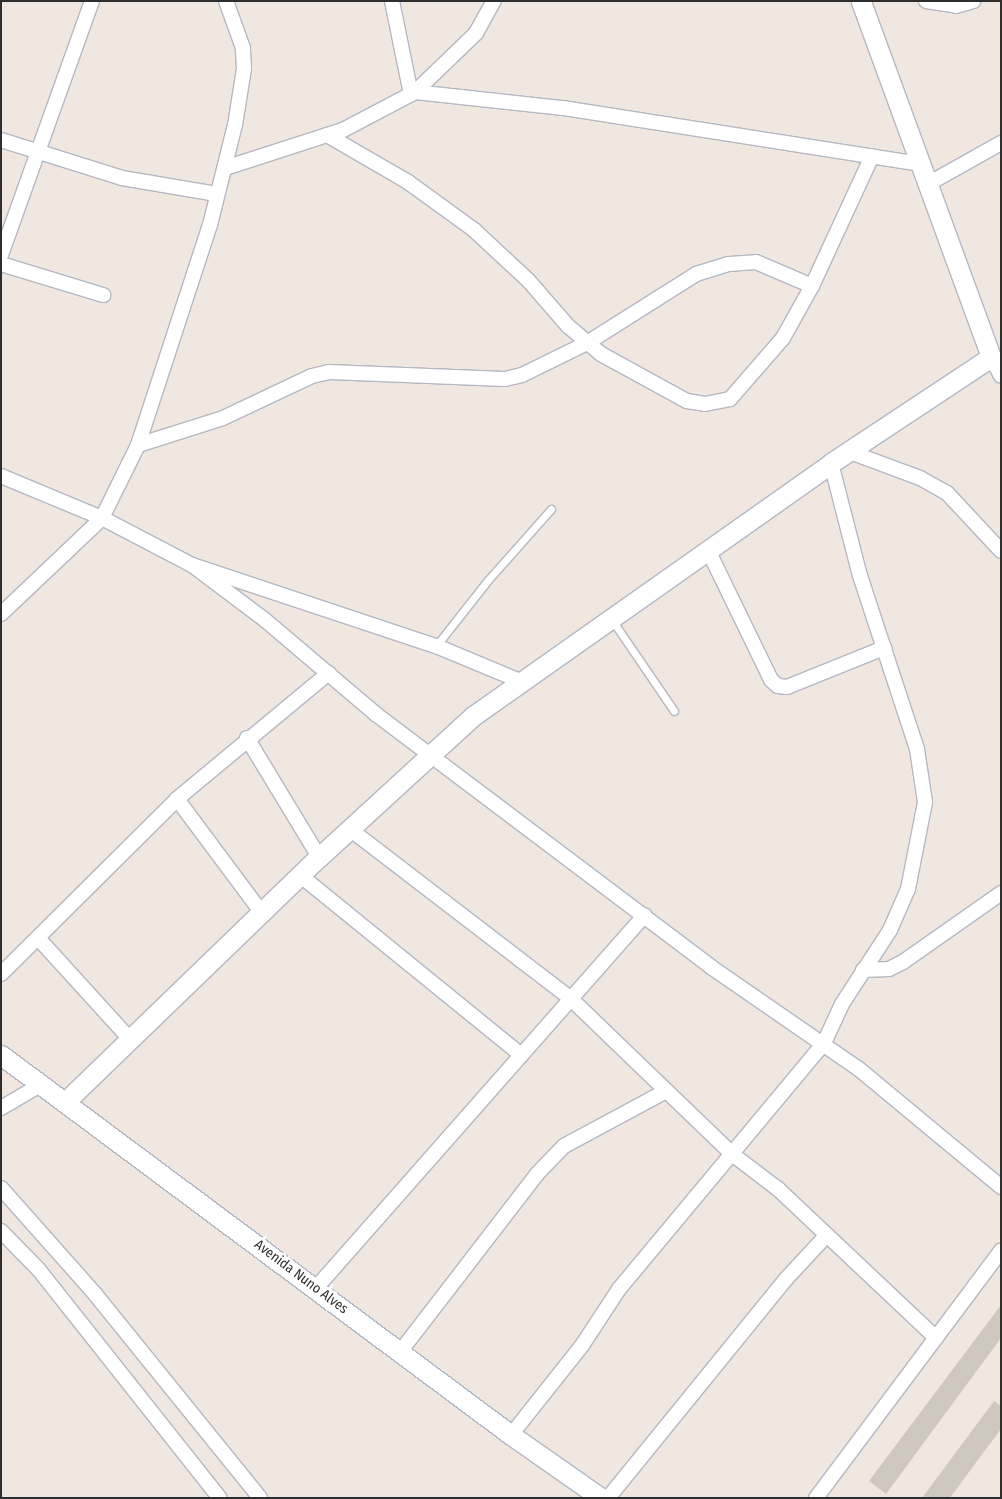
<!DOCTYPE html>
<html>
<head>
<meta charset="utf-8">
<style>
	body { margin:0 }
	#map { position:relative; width:1002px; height:1499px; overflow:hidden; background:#efe7e0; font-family:"Fira Sans Condensed",sans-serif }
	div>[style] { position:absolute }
	.building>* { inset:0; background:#cfc8c1 }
	.roads { filter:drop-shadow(1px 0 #b4b8c2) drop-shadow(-1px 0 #b4b8c2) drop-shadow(0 1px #b4b8c2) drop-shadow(0 -1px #b4b8c2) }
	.lane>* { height:7px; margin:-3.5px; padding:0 3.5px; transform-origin:3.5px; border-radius:3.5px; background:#fff }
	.street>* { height:14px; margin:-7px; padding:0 7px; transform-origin:7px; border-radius:7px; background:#fff }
	.secondary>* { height:19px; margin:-9.5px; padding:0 9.5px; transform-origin:9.5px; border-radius:9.5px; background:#fff }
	span { translate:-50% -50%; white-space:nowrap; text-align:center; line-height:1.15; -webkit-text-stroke:5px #fff; paint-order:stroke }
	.street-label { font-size:14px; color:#2e2e2e }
	.frame { position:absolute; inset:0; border:2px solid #2e2e2e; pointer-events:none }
</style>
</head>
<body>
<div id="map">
	<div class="building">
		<div style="clip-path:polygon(1001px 1305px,1001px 1338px,886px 1494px,869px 1481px)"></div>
		<div style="clip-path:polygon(994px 1401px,1001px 1406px,1001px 1429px,966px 1476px,950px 1498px,922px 1498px)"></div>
	</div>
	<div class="roads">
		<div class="lane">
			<div style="left:612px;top:620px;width:110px;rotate:55.7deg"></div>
			<div style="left:436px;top:646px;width:84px;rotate:-51.8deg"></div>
			<div style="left:488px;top:580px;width:95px;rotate:-48.4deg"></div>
		</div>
		<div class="street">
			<div style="left:392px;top:1px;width:95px;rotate:78.5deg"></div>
			<div style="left:926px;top:1px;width:30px;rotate:9deg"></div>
			<div style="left:956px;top:6px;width:18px;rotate:-16deg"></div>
			<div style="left:415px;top:92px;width:149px;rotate:6.2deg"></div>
			<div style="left:563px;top:108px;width:362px;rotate:8.9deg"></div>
			<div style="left:327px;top:135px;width:94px;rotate:30.1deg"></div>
			<div style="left:408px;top:182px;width:82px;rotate:36deg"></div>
			<div style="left:474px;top:230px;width:74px;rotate:42.8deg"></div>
			<div style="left:528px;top:280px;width:61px;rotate:49deg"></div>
			<div style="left:568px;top:326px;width:43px;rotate:40.3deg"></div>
			<div style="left:601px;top:354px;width:98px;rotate:28.7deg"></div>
			<div style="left:687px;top:401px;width:18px;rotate:9deg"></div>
			<div style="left:705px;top:404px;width:25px;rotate:-11deg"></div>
			<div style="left:730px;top:399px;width:81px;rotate:-49deg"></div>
			<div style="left:783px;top:338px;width:60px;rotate:-60.9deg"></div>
			<div style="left:812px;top:286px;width:143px;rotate:-65.2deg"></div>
			<div style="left:1px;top:140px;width:127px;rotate:17.4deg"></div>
			<div style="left:122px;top:178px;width:96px;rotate:9.6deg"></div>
			<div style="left:225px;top:168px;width:124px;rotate:-17.9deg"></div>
			<div style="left:343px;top:130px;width:81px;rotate:-27.8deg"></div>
			<div style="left:415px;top:92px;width:85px;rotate:-44deg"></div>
			<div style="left:476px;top:33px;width:37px;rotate:-61deg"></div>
			<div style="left:928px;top:184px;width:84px;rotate:-29.3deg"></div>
			<div style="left:1px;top:255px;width:270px;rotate:-70.3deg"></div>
			<div style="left:1px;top:264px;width:107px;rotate:16.9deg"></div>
			<div style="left:991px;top:357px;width:21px;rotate:62deg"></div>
			<div style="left:138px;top:445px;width:89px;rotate:-17.6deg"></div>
			<div style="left:223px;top:418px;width:98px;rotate:-25.3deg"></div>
			<div style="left:312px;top:376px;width:17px;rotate:-13deg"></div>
			<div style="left:329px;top:372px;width:176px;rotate:2.3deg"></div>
			<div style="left:505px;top:379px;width:17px;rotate:-13deg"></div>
			<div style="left:522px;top:375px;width:72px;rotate:-26.2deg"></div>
			<div style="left:587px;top:343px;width:129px;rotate:-32.3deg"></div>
			<div style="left:696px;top:274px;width:34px;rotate:-17deg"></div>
			<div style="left:729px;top:264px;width:27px;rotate:-4deg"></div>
			<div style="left:756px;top:262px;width:61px;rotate:23.2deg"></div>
			<div style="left:850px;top:452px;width:75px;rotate:20.4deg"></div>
			<div style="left:920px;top:478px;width:31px;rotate:29deg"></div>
			<div style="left:947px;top:493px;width:79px;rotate:47deg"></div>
			<div style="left:1px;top:476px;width:109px;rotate:22.6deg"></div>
			<div style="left:102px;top:518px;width:102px;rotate:27.6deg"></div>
			<div style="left:192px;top:565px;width:257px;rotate:18.4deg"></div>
			<div style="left:436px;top:646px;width:91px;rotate:22.6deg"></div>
			<div style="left:708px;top:550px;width:144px;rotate:64.1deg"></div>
			<div style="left:771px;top:680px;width:9px;rotate:41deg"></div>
			<div style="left:778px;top:686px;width:9px;rotate:6deg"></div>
			<div style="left:787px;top:687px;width:105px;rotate:-21.9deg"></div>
			<div style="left:192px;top:565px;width:91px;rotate:37deg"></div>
			<div style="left:265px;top:620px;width:147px;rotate:40.3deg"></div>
			<div style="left:377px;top:715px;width:418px;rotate:37deg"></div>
			<div style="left:711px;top:967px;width:180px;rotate:34.6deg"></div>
			<div style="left:859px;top:1069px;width:185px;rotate:39.7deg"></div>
			<div style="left:1px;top:614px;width:139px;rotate:-43.5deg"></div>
			<div style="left:102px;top:518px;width:81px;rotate:-63.7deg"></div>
			<div style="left:138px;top:445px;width:231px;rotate:-71.9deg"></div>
			<div style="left:210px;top:225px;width:103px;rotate:-76deg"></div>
			<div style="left:235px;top:125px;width:57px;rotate:-80.9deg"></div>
			<div style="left:244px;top:69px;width:21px;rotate:-93deg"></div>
			<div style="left:243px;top:48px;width:50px;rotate:-109.9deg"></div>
			<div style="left:247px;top:738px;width:139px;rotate:58.8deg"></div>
			<div style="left:177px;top:799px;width:142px;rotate:53.3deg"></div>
			<div style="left:351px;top:830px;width:276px;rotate:37.5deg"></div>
			<div style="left:570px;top:998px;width:225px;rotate:43.9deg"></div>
			<div style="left:732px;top:1154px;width:58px;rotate:37.3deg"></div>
			<div style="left:778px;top:1189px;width:217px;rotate:43.3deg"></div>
			<div style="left:301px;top:876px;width:284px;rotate:39.1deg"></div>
			<div style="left:38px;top:938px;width:135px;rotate:47.7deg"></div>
			<div style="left:863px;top:970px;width:26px;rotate:-2deg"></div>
			<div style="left:889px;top:969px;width:16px;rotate:-27deg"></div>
			<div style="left:903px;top:962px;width:120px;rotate:-35.1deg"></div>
			<div style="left:1px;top:974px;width:248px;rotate:-44.8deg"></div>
			<div style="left:177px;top:799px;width:197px;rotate:-39.7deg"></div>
			<div style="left:1px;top:1108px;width:48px;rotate:-30.3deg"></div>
			<div style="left:1px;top:1188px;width:142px;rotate:48.4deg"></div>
			<div style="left:95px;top:1294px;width:262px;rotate:51deg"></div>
			<div style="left:1px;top:1231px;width:54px;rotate:45.7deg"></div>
			<div style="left:39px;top:1270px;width:291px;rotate:51.6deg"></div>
			<div style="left:316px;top:1288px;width:497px;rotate:-48.6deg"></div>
			<div style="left:400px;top:1352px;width:225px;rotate:-52.4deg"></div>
			<div style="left:537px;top:1174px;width:39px;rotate:-46deg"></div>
			<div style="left:564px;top:1146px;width:116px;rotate:-28.3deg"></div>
			<div style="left:511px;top:1435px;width:116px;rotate:-51.6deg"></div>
			<div style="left:583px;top:1344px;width:66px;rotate:-56.8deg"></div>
			<div style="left:619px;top:1289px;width:320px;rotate:-50.2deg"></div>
			<div style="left:824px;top:1043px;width:43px;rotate:-65.2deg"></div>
			<div style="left:842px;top:1004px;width:88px;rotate:-57deg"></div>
			<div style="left:890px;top:930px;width:45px;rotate:-66.3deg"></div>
			<div style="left:908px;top:889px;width:89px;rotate:-78.9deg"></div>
			<div style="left:925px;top:802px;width:54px;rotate:-98.6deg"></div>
			<div style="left:917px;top:749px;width:182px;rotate:-108.2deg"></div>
			<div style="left:860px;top:576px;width:117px;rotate:-104.4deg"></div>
			<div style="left:608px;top:1498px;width:282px;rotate:-50.9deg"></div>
			<div style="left:786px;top:1279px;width:59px;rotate:-47.1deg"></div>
			<div style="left:816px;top:1498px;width:309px;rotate:-53.2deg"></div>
		</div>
		<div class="secondary">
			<div style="left:1px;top:1055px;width:636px;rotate:36.69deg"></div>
			<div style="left:511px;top:1435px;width:110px;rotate:35deg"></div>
			<div style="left:65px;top:1102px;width:353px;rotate:-44deg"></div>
			<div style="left:319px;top:857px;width:209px;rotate:-42.5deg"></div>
			<div style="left:473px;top:716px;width:438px;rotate:-35.2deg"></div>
			<div style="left:831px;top:463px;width:192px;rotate:-33.5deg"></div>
			<div style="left:991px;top:357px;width:379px;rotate:-110.1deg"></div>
		</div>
	</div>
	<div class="street-label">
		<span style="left:301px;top:1277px;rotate:37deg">Avenida Nuno Alves</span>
	</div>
	<div class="frame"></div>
</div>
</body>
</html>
